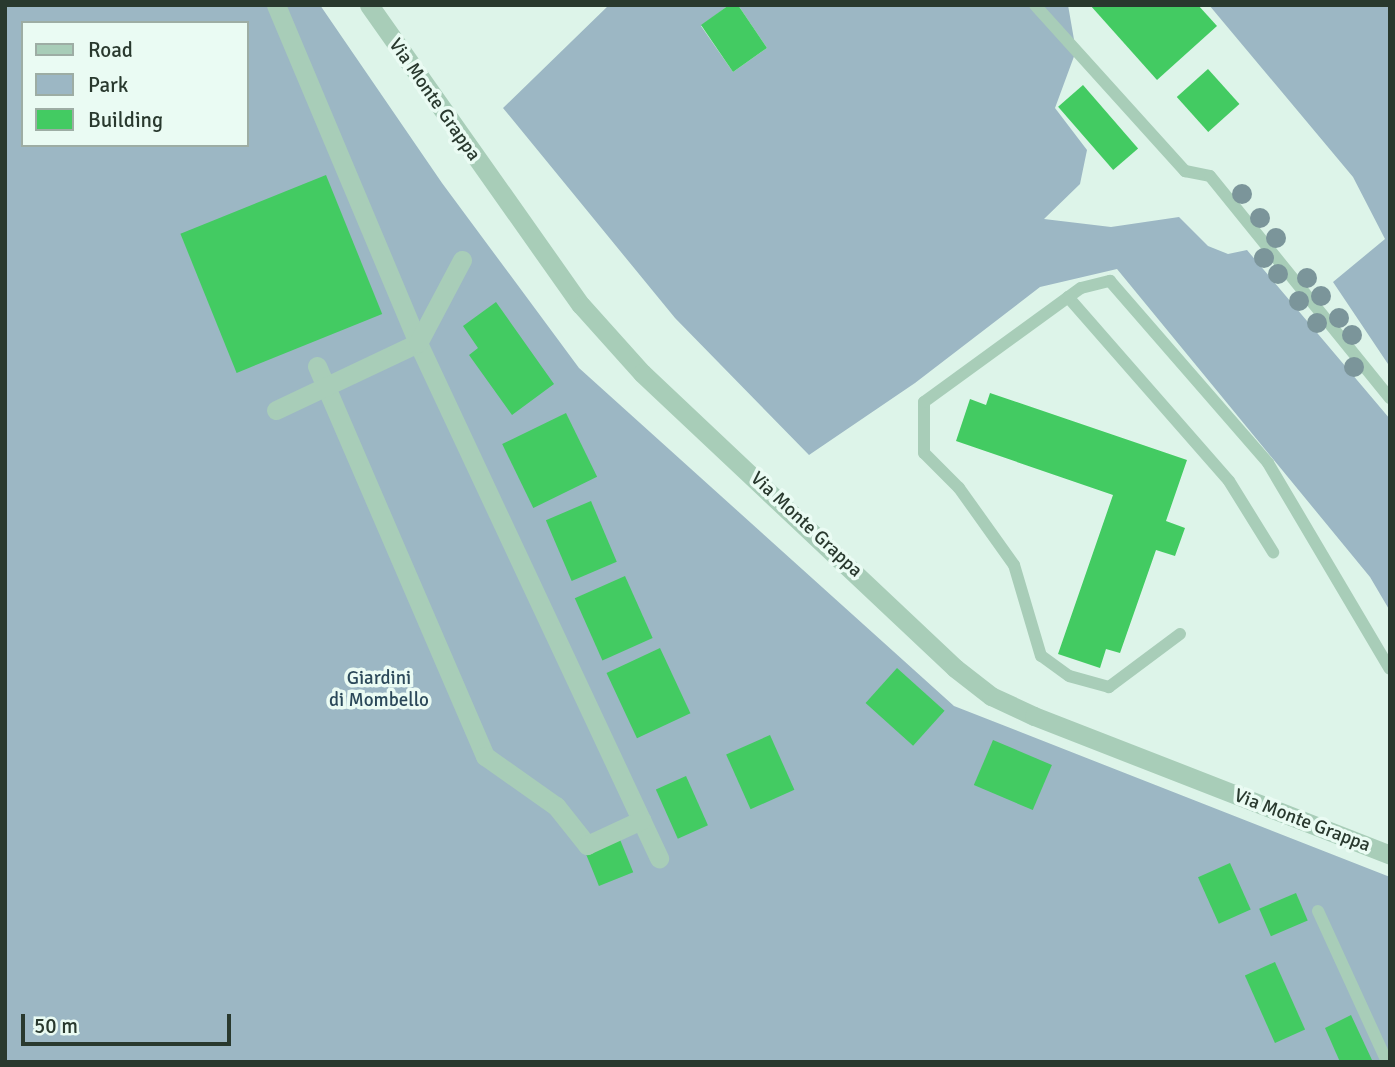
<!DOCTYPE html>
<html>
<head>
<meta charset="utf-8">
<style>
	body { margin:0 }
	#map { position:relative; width:1395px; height:1067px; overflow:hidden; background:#ddf4e9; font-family:Signika,sans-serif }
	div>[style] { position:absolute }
	.green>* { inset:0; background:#9cb7c4 }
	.building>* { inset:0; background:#43cb62; transform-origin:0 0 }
	.service>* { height:12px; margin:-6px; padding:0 6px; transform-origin:6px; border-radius:6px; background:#a8cdb8 }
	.pedestrian>* { height:19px; margin:-9.5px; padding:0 9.5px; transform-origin:9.5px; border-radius:9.5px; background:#a8cdb8 }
	.minor>* { height:19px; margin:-9.5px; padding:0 9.5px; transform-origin:9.5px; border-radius:9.5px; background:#a8cdb8 }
	.trees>* { width:20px; height:20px; margin:-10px; border-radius:50%; background:#7b959a }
	span { translate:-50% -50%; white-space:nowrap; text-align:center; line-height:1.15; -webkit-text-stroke:7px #eafbf3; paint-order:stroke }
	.street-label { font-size:19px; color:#29392e }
	.park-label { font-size:19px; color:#2b4859 }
	.frame { position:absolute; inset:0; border:7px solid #29392e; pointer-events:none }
	.legend { position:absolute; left:21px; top:21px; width:228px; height:126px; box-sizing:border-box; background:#eafbf3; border:2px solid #9dada4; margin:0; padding:9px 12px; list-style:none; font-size:21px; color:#29392e }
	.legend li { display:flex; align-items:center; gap:14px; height:35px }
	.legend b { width:35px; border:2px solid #9dada4 }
	.scale { position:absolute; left:21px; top:1014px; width:210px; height:32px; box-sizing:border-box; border:4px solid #29392e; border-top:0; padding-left:9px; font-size:21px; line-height:24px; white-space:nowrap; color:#29392e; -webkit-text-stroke:5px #eafbf3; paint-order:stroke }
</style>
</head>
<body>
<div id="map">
	<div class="green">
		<div style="clip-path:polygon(evenodd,5px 5px,320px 5px,442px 183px,579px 368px,954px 706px,1390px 877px,1390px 1062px,5px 1062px,5px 5px,23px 23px,247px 23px,247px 145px,23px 145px,23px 23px)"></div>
		<div style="clip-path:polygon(609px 5px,729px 5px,701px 26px,733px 72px,767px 48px,738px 5px,1068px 5px,1076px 51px,1055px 108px,1087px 150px,1080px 184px,1044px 219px,1111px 227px,1179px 217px,1208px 246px,1228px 254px,1247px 250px,1390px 419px,1390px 611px,1370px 577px,1117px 269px,1040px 287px,915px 383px,809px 455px,675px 318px,503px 108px)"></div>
		<div style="clip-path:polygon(1209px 5px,1390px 5px,1390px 367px,1333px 282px,1385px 239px,1353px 177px)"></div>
	</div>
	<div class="building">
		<div style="clip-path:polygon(729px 5px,738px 5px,767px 48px,733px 72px,701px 25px)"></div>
		<div style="clip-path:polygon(1090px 5px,1198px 5px,1217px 26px,1157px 80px)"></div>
		<div style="left:1208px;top:69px;width:47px;height:42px;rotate:48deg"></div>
		<div style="left:1083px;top:85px;width:84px;height:33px;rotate:49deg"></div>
		<div style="left:326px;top:175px;width:150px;height:157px;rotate:68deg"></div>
		<div style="clip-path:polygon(496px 302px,554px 384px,512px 415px,469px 355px,478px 348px,463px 326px)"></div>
		<div style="clip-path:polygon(990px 393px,1187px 460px,1166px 521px,1185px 528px,1175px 556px,1156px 550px,1120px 653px,1106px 649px,1100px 668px,1058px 654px,1113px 495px,956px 441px,970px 399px,986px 405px)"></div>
		<div style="left:566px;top:413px;width:71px;height:71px;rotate:64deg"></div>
		<div style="left:591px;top:501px;width:66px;height:49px;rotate:67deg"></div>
		<div style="left:625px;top:576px;width:68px;height:55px;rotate:66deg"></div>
		<div style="left:660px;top:648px;width:72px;height:59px;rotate:65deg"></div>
		<div style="left:897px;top:668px;width:64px;height:47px;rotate:42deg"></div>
		<div style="left:770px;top:735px;width:60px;height:48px;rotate:66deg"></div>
		<div style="left:993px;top:740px;width:64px;height:49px;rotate:23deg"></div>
		<div style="left:686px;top:776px;width:54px;height:33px;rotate:66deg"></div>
		<div style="left:619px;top:837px;width:38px;height:37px;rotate:68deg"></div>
		<div style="left:1230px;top:863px;width:51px;height:35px;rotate:66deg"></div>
		<div style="left:1296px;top:893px;width:30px;height:40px;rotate:67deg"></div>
		<div style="left:1275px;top:962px;width:74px;height:33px;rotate:66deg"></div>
		<div style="clip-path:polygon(1351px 1015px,1372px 1060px,1368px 1062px,1340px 1062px,1325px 1028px)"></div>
	</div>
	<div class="service">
		<div style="left:1035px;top:5px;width:224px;rotate:47.9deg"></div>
		<div style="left:1185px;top:171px;width:25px;rotate:11deg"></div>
		<div style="left:1210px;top:176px;width:286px;rotate:51deg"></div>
		<div style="left:1068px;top:297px;width:244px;rotate:48.8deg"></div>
		<div style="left:1229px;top:481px;width:84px;rotate:58.2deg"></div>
		<div style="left:1180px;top:634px;width:89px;rotate:143.3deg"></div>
		<div style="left:1109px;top:687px;width:41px;rotate:-164.6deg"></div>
		<div style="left:1069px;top:676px;width:34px;rotate:-144deg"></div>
		<div style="left:1041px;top:656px;width:95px;rotate:-106.5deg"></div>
		<div style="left:1014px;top:565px;width:95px;rotate:-125.5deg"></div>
		<div style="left:959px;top:488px;width:49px;rotate:-135deg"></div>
		<div style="left:924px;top:453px;width:51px;rotate:-90deg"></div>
		<div style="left:924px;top:402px;width:194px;rotate:-36deg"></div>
		<div style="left:1081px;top:288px;width:30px;rotate:-14deg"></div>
		<div style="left:1110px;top:281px;width:241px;rotate:49deg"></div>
		<div style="left:1268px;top:463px;width:239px;rotate:59.4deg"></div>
		<div style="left:1318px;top:911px;width:166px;rotate:65.4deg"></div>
	</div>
	<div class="pedestrian">
		<div style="left:276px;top:5px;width:367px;rotate:67.2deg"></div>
		<div style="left:418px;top:343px;width:569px;rotate:64.92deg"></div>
		<div style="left:317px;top:366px;width:425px;rotate:66.7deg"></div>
		<div style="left:485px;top:756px;width:87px;rotate:35.2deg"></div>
		<div style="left:556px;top:806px;width:50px;rotate:51.5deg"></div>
		<div style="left:587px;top:845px;width:60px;rotate:-24.8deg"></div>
		<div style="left:276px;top:410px;width:157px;rotate:-25.3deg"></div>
		<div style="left:418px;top:343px;width:94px;rotate:-62.1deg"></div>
	</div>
	<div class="minor">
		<div style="left:369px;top:5px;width:367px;rotate:54.8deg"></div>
		<div style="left:581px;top:305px;width:91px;rotate:48.1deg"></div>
		<div style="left:642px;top:373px;width:430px;rotate:43.3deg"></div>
		<div style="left:955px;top:668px;width:46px;rotate:37.9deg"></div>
		<div style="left:991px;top:696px;width:47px;rotate:24.9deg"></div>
		<div style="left:1034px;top:716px;width:382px;rotate:21.3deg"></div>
	</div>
	<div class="trees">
		<div style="left:1242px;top:194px"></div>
		<div style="left:1260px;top:218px"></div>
		<div style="left:1276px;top:238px"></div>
		<div style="left:1264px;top:258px"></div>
		<div style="left:1278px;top:274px"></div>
		<div style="left:1307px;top:278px"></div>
		<div style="left:1321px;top:296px"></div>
		<div style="left:1299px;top:301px"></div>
		<div style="left:1339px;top:318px"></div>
		<div style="left:1317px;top:323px"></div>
		<div style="left:1352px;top:335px"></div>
		<div style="left:1354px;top:367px"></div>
	</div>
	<div class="street-label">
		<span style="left:434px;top:100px;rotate:55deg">Via Monte Grappa</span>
		<span style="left:806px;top:525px;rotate:43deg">Via Monte Grappa</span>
		<span style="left:1302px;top:821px;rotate:21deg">Via Monte Grappa</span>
	</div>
	<div class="park-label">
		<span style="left:379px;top:690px">Giardini<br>di Mombello</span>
	</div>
	<div class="frame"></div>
	<ul class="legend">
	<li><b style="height:9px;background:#a8cdb8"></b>Road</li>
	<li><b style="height:19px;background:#9cb7c4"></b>Park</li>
	<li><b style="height:19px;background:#43cb62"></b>Building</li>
	</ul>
	<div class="scale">50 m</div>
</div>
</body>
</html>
